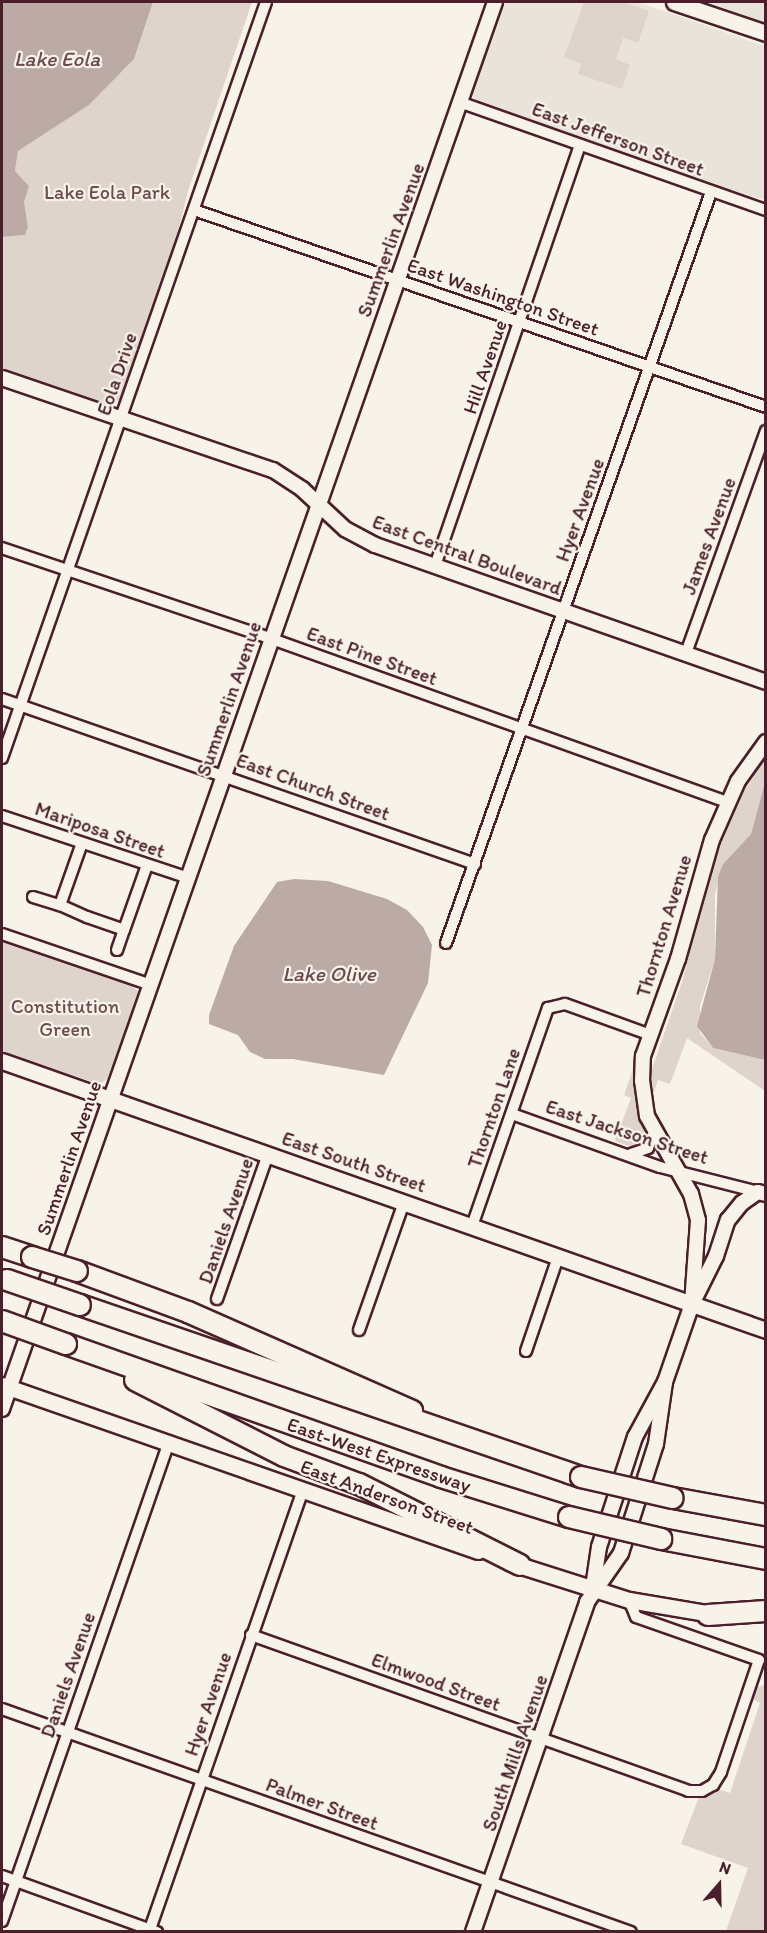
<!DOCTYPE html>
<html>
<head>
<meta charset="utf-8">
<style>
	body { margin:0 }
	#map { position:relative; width:767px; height:1933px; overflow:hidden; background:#f7f3e8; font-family:Itim,sans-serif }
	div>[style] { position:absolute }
	.built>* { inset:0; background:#eae3da }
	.green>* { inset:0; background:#ded4cc }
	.water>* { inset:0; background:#bcaaa7 }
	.roads { filter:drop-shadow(2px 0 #4a1f2b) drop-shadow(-2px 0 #4a1f2b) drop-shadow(0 2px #4a1f2b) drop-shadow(0 -2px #4a1f2b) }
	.minor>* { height:10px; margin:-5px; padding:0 5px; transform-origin:5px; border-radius:5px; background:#f7f3e8 }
	.tertiary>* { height:14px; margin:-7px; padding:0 7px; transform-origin:7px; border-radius:7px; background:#f7f3e8 }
	.secondary>* { height:15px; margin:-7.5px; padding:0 7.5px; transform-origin:7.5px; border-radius:7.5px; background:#f7f3e8 }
	.motorway>* { height:20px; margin:-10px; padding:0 10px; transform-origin:10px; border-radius:10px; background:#f7f3e8 }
	.bridges { filter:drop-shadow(2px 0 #4a1f2b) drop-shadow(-2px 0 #4a1f2b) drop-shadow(0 2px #4a1f2b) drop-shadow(0 -2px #4a1f2b) }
	.motorway-bridge>* { height:20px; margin:-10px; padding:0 10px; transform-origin:10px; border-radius:10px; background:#f7f3e8 }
	span { translate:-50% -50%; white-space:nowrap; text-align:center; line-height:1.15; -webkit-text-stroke:4.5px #f7f3e8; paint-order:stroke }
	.street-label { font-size:20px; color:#4a1f2b }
	.park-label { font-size:20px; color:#6f4c53 }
	.water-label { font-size:21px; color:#6c4950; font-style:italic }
	.frame { position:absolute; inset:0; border:3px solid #4a1f2b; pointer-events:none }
	.north { position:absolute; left:689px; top:1855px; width:60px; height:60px; -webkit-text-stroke:4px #f7f3e8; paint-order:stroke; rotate:20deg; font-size:16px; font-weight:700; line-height:24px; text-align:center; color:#4a1f2b }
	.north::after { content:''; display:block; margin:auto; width:21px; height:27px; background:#4a1f2b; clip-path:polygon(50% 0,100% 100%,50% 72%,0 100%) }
</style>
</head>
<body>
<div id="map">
	<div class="built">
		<div style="clip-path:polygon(501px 2px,638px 2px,765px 46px,765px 200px,714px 185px,476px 101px,470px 90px)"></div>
		<div style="clip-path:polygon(706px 2px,765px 2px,765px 23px)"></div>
	</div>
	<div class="green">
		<div style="clip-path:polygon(153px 2px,252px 2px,188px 191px,176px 240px,120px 399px,108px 407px,2px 372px,2px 237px,25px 235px,28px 227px,24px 202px,29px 186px,15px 171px,18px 151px,89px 105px,134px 59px)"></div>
		<div style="clip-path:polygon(584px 2px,623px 2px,649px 11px,638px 43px,623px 38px,616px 59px,630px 65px,622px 89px,578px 74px,581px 64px,564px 57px)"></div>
		<div style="clip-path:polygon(765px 758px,765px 782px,751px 834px,723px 864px,715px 894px,715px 959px,700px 1006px,700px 1033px,713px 1048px,765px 1060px,765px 1091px,687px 1038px,670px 1084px,658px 1080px,643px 1124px,645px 1136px,637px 1149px,615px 1141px,631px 1098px,624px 1095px,634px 1066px,652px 1069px,683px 979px,711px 867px,745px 790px)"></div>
		<div style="clip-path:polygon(2px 939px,130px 984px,138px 991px,139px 1001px,107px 1079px,100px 1084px,2px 1053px)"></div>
		<div style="clip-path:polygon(765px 1684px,765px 1931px,726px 1931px,748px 1868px,681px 1844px,699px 1797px,718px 1789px,730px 1793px,760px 1703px,752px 1699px,758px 1687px)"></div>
	</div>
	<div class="water">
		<div style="clip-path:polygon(2px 2px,153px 2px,134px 59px,89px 105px,18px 151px,15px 171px,29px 186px,24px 202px,28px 227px,25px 235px,2px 237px)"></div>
		<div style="clip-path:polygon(765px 782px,765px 1060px,713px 1048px,697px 1026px,715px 959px,718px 877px,723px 864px,751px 834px)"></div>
		<div style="clip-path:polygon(294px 879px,328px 881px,387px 899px,407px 910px,423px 927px,432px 945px,428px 983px,384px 1075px,293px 1059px,265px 1059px,250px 1052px,238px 1035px,209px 1024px,209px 1015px,234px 946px,277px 882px)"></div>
	</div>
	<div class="roads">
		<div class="minor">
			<div style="left:459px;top:102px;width:325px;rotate:19.4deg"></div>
			<div style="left:194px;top:210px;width:605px;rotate:19deg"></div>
			<div style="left:2px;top:548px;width:270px;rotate:18.6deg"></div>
			<div style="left:258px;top:634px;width:499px;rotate:19.7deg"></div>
			<div style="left:435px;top:566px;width:445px;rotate:-71deg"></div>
			<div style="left:686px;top:653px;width:236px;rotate:-70.2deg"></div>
			<div style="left:2px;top:699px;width:501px;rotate:19.23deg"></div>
			<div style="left:2px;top:758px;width:801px;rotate:-70.75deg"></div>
			<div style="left:2px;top:816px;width:196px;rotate:18.4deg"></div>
			<div style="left:82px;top:843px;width:66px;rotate:109.5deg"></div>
			<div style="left:60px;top:905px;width:30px;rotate:24deg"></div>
			<div style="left:87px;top:917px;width:39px;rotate:19deg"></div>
			<div style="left:124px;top:930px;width:69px;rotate:-70.5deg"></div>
			<div style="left:33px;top:897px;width:28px;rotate:17deg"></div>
			<div style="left:2px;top:934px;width:157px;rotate:18.9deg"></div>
			<div style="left:446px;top:943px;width:796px;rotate:-70.56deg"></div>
			<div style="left:117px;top:950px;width:21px;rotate:-71deg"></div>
			<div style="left:512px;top:1114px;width:157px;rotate:19.7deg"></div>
			<div style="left:660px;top:1167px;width:101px;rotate:14.3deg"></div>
			<div style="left:631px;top:1154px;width:18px;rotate:-19deg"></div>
			<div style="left:648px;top:1148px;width:17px;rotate:-69deg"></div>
			<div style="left:472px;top:1226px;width:231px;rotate:-70.8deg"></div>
			<div style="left:548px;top:1008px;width:17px;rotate:-13deg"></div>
			<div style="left:565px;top:1004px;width:88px;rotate:19.9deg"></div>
			<div style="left:217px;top:1299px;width:154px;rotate:-70.6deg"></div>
			<div style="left:359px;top:1330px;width:136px;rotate:-70.6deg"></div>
			<div style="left:526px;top:1351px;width:99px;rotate:-71.2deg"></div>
			<div style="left:251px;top:1635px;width:464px;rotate:19.6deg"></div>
			<div style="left:688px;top:1791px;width:14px"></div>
			<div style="left:702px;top:1791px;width:13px;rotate:-29deg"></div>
			<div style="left:713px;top:1785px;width:15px;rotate:-58deg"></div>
			<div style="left:721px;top:1772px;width:118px;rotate:-71.3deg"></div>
			<div style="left:759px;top:1660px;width:130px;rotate:-160.7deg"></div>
			<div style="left:636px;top:1617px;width:18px;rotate:-112deg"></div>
			<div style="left:2px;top:1709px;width:667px;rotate:19.52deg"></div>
			<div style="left:2px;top:1876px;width:165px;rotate:19.9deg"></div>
			<div style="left:2px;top:1921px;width:507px;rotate:-70.78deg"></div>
			<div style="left:149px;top:1932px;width:469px;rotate:-70.8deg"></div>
		</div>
		<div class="tertiary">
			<div style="left:2px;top:378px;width:286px;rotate:18.8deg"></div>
			<div style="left:273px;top:470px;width:35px;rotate:33deg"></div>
			<div style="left:302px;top:489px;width:59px;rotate:42.9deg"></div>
			<div style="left:345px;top:529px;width:34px;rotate:28deg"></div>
			<div style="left:375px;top:545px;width:414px;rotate:19.3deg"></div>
			<div style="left:692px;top:1304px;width:84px;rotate:-85.9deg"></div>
			<div style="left:698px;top:1220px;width:27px;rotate:-105deg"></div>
			<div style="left:691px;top:1194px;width:90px;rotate:-119.4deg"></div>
			<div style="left:647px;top:1116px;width:35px;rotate:-98deg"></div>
			<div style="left:642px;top:1081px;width:25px;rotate:-88deg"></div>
			<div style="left:643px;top:1056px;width:103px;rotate:-70.2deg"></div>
			<div style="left:678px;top:959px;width:124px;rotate:-74.1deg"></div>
			<div style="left:712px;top:840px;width:64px;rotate:-66.2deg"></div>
			<div style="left:738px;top:781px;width:48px;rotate:-54.3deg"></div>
			<div style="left:2px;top:1409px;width:1491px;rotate:-70.69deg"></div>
			<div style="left:593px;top:1587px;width:40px;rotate:-81.5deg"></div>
			<div style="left:599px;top:1547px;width:116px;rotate:-71.9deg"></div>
			<div style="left:635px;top:1437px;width:63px;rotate:-61.4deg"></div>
			<div style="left:665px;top:1382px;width:83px;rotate:-70.9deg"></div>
			<div style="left:692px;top:1304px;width:54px;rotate:-63.4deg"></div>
			<div style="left:716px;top:1256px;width:38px;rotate:-72deg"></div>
			<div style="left:728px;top:1220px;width:22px;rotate:-51deg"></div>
			<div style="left:742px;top:1203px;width:19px;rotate:-35deg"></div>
			<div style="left:758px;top:1192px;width:8px;rotate:14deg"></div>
			<div style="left:473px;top:1932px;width:349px;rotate:-70.9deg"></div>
			<div style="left:587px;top:1602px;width:60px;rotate:-55.2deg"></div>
			<div style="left:621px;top:1553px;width:114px;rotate:-72.2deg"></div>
			<div style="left:656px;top:1444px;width:63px;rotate:-81.7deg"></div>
		</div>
		<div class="secondary">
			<div style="left:674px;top:2px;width:97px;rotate:18.6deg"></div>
			<div style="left:2px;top:1061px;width:810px;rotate:19.4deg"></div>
			<div style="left:2px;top:1385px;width:504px;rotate:19.23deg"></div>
			<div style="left:509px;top:1562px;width:126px;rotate:17.6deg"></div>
			<div style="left:629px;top:1600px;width:90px;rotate:9.6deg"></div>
		</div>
		<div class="motorway">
			<div style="left:2px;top:1247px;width:32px;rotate:18deg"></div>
			<div style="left:77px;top:1271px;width:118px;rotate:20.3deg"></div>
			<div style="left:188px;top:1312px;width:245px;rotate:23.8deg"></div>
			<div style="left:80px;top:1305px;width:530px;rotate:18.95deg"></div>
			<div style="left:66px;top:1344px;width:398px;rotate:19.5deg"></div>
			<div style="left:441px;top:1477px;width:134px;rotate:17.4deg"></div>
			<div style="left:135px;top:1380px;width:167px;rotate:27deg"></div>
			<div style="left:284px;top:1456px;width:80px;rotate:20.5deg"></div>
			<div style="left:359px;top:1484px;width:180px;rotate:26.7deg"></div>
			<div style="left:673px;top:1498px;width:95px;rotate:10.4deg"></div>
			<div style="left:661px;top:1539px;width:107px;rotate:10.8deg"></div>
			<div style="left:708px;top:1615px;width:58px;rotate:-3.9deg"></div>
		</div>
	</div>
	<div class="bridges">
		<div class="motorway-bridge">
			<div style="left:32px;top:1257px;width:47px;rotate:17.3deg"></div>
			<div style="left:7px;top:1280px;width:77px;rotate:18.9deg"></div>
			<div style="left:2px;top:1321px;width:68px;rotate:19.8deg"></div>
			<div style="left:581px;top:1477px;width:94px;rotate:12.9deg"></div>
			<div style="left:569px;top:1517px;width:95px;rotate:13.4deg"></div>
		</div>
	</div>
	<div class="street-label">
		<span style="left:618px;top:139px;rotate:20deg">East Jefferson Street</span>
		<span style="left:391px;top:240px;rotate:-70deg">Summerlin Avenue</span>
		<span style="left:503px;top:297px;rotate:19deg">East Washington Street</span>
		<span style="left:485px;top:367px;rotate:-71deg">Hill Avenue</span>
		<span style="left:117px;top:374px;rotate:-71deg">Eola Drive</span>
		<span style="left:580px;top:510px;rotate:-70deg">Hyer Avenue</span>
		<span style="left:709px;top:536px;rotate:-70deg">James Avenue</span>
		<span style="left:467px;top:555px;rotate:20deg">East Central Boulevard</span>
		<span style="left:372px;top:656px;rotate:20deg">East Pine Street</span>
		<span style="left:229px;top:699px;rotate:-71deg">Summerlin Avenue</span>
		<span style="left:313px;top:787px;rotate:20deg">East Church Street</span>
		<span style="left:100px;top:830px;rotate:19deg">Mariposa Street</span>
		<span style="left:664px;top:926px;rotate:-73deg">Thornton Avenue</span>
		<span style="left:494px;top:1108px;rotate:-71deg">Thornton Lane</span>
		<span style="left:627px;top:1132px;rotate:18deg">East Jackson Street</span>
		<span style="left:69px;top:1158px;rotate:-71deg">Summerlin Avenue</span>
		<span style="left:354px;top:1162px;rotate:19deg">East South Street</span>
		<span style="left:226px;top:1221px;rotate:-71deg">Daniels Avenue</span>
		<span style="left:379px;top:1455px;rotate:19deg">East-West Expressway</span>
		<span style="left:387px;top:1497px;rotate:20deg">East Anderson Street</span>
		<span style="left:68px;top:1675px;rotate:-71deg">Daniels Avenue</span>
		<span style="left:436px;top:1682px;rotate:20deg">Elmwood Street</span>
		<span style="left:208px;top:1704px;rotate:-71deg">Hyer Avenue</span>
		<span style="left:515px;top:1753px;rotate:-71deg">South Mills Avenue</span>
		<span style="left:322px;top:1804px;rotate:20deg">Palmer Street</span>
	</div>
	<div class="park-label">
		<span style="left:107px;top:192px">Lake Eola Park</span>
		<span style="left:65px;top:1018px">Constitution<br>Green</span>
	</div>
	<div class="water-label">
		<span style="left:57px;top:59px">Lake Eola</span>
		<span style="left:329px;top:974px">Lake Olive</span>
	</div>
	<div class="frame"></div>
	<div class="north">N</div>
</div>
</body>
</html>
